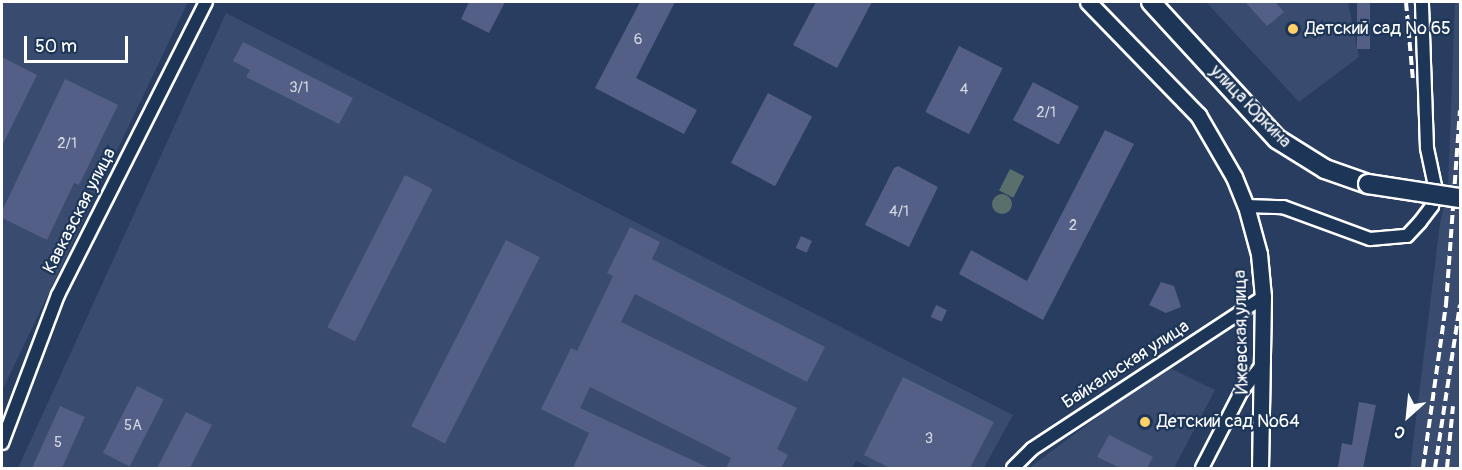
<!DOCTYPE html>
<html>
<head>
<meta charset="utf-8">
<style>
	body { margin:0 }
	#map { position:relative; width:1462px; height:470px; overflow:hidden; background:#283d60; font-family:Pangolin,sans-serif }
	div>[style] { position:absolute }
	.built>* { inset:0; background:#394b6e }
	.green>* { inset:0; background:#586f6b; transform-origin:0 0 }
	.round { border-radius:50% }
	.building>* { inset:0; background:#535f86; transform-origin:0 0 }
	.roads { filter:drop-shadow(2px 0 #fff) drop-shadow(-2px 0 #fff) drop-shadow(0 2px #fff) drop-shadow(0 -2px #fff) }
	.minor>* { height:12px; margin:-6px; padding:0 6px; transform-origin:6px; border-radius:6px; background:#1d3557 }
	.tertiary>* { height:15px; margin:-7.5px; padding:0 7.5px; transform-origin:7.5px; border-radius:7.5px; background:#1d3557 }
	.secondary>* { height:18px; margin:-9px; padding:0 9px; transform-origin:9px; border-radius:9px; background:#1d3557 }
	.rail>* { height:4px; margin-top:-2px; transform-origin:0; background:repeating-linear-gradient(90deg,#fff 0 9px,transparent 0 13.5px) }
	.bridges { filter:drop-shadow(2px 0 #fff) drop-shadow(-2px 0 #fff) drop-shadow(0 2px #fff) drop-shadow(0 -2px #fff) }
	.secondary-bridge>* { height:18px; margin:-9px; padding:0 9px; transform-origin:9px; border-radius:9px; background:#1d3557 }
	.dots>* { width:16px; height:16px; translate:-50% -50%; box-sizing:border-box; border:3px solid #1d3557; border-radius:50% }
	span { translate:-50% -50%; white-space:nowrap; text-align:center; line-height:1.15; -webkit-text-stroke:4.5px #1d3557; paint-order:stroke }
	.number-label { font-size:15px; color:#d4d7e1 }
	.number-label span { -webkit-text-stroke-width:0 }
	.poi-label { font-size:18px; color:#fff }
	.left { translate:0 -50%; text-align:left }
	.street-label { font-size:18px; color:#fff }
	.frame { position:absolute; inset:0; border:3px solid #fff; pointer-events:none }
	.north { position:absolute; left:1378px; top:386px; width:60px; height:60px; -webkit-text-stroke:4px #1d3557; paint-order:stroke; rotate:207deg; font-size:16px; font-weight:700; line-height:24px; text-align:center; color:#fff }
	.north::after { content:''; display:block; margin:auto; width:21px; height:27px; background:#fff; clip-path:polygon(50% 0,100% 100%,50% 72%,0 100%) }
	.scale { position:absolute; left:24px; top:36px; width:104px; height:27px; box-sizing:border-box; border:3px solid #fff; border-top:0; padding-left:8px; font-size:18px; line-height:21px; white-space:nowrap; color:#fff; -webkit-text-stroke:4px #1d3557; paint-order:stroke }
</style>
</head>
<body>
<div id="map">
	<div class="built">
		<div style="clip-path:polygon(2px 2px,188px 2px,2px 391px)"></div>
		<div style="clip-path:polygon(1206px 2px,1348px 2px,1359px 57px,1299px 102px)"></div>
		<div style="clip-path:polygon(1455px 2px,1460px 2px,1460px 468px,1410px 468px,1440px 223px,1448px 187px)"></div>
		<div style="clip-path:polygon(226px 13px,1013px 415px,984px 468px,872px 468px,856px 461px,851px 468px,18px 468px)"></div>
		<div style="clip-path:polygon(1166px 366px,1215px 390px,1174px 468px,1029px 468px)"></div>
	</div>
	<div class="green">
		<div style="left:1010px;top:169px;width:16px;height:24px;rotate:27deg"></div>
		<div class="round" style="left:992px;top:194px;width:20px;height:20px"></div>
	</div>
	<div class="building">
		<div style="clip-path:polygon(469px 2px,505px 2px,489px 33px,461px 19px)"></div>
		<div style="clip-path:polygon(640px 2px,675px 2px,636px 78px,697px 110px,684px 134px,595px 88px)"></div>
		<div style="clip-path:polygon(816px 2px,872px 2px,837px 68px,793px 45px)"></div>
		<div style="clip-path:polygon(1245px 2px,1275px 2px,1284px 12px,1267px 26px)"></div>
		<div style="left:1357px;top:2px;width:13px;height:47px"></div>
		<div style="clip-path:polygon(243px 42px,353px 98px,339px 124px,246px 77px,250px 70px,233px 61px)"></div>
		<div style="left:959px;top:46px;width:49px;height:74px;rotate:27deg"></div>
		<div style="clip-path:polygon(2px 57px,37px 75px,2px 146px)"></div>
		<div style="clip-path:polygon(65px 79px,118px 105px,79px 185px,74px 183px,47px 240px,2px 218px,2px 211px)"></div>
		<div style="left:1033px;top:82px;width:52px;height:43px;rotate:28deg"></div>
		<div style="left:768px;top:93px;width:50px;height:79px;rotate:28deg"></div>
		<div style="clip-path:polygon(1105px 130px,1134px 144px,1043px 320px,959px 274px,971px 250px,1027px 281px)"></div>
		<div style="clip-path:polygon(898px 166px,938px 187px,909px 247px,865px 225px,894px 168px)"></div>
		<div style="left:405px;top:175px;width:31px;height:171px;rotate:27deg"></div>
		<div style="clip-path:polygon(630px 227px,660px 242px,652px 259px,825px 347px,807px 382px,635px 294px,621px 322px,797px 408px,777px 449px,788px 455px,781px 468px,726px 468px,731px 458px,590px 387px,580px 408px,709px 468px,573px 468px,589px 433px,541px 409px,571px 348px,577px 351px,613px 276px,607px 273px)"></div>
		<div style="left:801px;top:236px;width:12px;height:13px;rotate:24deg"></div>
		<div style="left:506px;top:240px;width:38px;height:209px;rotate:27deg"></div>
		<div style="clip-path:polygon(1161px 282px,1174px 286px,1181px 307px,1166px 313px,1149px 305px)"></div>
		<div style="left:936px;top:305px;width:12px;height:13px;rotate:24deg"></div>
		<div style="clip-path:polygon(903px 377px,994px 422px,970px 468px,890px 468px,864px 455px)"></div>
		<div style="left:137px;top:386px;width:30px;height:75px;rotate:27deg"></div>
		<div style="clip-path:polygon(1359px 402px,1376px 405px,1363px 468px,1338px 467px,1342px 443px,1352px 445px)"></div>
		<div style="clip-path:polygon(60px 406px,85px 417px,62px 468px,32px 468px)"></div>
		<div style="clip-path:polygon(186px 412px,212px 425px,190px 468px,157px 468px)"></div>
		<div style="clip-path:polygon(1109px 435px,1153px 457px,1147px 468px,1120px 468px,1097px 457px)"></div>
	</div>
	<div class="roads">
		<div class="minor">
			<div style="left:1246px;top:206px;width:37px;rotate:2deg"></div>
			<div style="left:1283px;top:207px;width:93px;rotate:20.2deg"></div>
			<div style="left:1370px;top:239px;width:37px;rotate:-5deg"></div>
			<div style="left:1407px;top:236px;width:19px;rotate:-47deg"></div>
			<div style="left:1420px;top:222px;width:20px;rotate:-53deg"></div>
			<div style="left:1432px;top:206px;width:20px;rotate:-81deg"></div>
			<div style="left:1435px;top:186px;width:39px;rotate:-102deg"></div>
			<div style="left:1427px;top:148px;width:146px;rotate:-92deg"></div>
			<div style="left:2px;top:443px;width:158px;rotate:-69.3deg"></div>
			<div style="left:58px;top:295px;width:328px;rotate:-63.2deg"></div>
			<div style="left:1013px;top:468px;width:27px;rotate:-45deg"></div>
			<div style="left:1032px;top:449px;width:277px;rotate:-33.3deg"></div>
			<div style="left:1202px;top:468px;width:85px;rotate:-62.8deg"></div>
			<div style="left:1241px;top:392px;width:37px;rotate:-52deg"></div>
		</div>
		<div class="tertiary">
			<div style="left:1088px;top:2px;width:158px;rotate:45.8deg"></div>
			<div style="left:1198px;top:115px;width:72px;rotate:59.9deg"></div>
			<div style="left:1234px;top:177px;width:31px;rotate:68deg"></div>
			<div style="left:1246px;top:206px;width:50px;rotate:74.8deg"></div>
			<div style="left:1259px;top:254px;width:43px;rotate:84.7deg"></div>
			<div style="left:1263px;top:297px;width:171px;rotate:91deg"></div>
		</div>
		<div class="secondary">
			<div style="left:1151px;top:2px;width:186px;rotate:47.4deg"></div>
			<div style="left:1277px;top:139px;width:57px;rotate:32deg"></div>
			<div style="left:1325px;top:169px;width:46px;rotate:19.2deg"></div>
		</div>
	</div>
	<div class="rail">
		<div style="left:1406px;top:2px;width:79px;rotate:84.9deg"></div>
		<div style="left:1423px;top:468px;width:165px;rotate:-82deg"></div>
		<div style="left:1446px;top:305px;width:195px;rotate:-85.9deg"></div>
		<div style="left:1435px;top:468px;width:165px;rotate:-81.3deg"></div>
		<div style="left:1447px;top:468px;width:62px;rotate:-84.5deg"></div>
	</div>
	<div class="bridges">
		<div class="secondary-bridge">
			<div style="left:1368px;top:184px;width:93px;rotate:8.7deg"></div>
		</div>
	</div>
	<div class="dots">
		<div style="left:1293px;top:29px;background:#ffd166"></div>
		<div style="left:1145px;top:422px;background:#ffd166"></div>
	</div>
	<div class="number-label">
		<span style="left:638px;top:40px">6</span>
		<span style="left:299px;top:88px">3/1</span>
		<span style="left:964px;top:90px">4</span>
		<span style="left:1046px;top:113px">2/1</span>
		<span style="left:67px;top:144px">2/1</span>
		<span style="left:899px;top:212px">4/1</span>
		<span style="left:1073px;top:226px">2</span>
		<span style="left:133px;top:426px">5А</span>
		<span style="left:929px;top:439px">3</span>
		<span style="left:58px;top:443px">5</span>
	</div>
	<div class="poi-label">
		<span class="left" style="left:1305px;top:29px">Детский сад № 65</span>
		<span class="left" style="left:1157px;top:422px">Детский сад №64</span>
	</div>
	<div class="street-label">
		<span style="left:1250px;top:107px;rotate:46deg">улица Юркина</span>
		<span style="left:80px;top:211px;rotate:-63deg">Кавказская улица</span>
		<span style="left:1242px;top:332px;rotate:-91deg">Ижевская улица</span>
		<span style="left:1126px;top:365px;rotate:-33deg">Байкальская улица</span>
	</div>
	<div class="frame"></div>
	<div class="north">С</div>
	<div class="scale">50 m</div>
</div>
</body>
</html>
